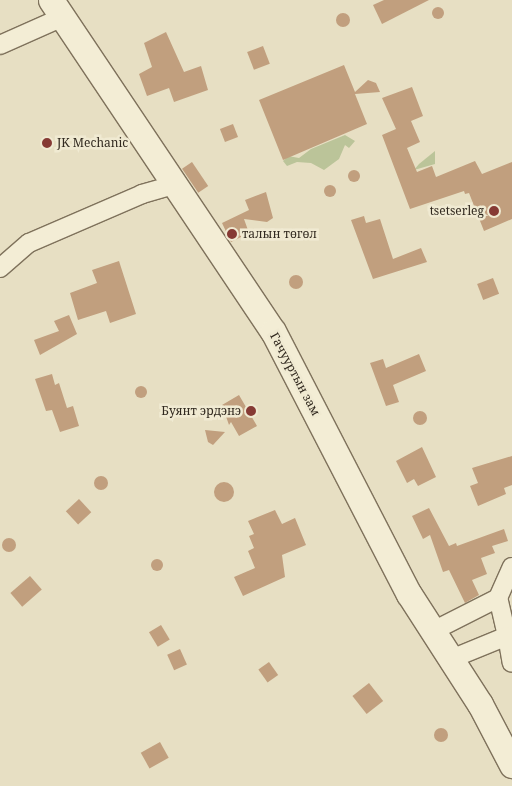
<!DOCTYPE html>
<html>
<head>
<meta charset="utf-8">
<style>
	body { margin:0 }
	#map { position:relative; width:512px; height:786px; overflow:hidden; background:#e7dfc3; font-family:"Noto Serif",serif }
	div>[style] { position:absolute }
	.green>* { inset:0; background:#bbc499 }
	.building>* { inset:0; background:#c19f7e; transform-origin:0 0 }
	.round { border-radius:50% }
	.roads { filter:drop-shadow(1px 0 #7f725c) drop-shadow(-1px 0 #7f725c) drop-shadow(0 1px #7f725c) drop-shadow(0 -1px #7f725c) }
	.street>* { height:18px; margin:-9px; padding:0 9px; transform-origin:9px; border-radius:9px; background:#f3edd5 }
	.secondary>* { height:25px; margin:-12.5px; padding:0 12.5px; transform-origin:12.5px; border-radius:12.5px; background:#f3edd5 }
	.dots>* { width:14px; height:14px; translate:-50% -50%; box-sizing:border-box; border:2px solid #f0ead2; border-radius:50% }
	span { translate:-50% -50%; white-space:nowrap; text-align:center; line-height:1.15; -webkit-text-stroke:5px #f0ead2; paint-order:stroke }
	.poi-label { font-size:12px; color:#31291f }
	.left { translate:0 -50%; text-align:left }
	.right { translate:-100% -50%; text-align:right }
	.street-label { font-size:12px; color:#31291f }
</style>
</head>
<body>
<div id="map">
	<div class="green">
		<div style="clip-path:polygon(345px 135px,355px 141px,349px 148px,345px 145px,339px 159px,324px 170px,311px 163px,297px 162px,287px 166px,283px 161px,288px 156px,299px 158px,311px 149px)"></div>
		<div style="clip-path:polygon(435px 151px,435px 164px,414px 170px,419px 164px)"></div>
	</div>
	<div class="building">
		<div style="clip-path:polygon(384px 0,429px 0,382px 24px,373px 5px)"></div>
		<div class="round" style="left:432px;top:7px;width:12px;height:12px"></div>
		<div class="round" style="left:336px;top:13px;width:14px;height:14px"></div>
		<div style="clip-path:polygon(166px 32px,184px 72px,201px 66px,208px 90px,174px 102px,169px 88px,147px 96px,139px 74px,152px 67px,144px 43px)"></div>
		<div style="left:263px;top:46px;width:19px;height:17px;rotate:69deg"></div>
		<div style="clip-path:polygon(344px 65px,355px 92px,368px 80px,376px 83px,380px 92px,355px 94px,367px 124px,283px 160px,259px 100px)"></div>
		<div style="clip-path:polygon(412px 87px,423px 116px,411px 121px,420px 142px,407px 148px,417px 172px,432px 166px,436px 177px,475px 161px,482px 174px,512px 162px,512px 219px,484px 231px,469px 193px,465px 194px,464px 191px,410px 209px,382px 135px,396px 129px,382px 98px)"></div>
		<div style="left:233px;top:124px;width:14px;height:14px;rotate:69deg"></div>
		<div style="left:192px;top:162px;width:29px;height:12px;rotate:56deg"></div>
		<div class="round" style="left:348px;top:170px;width:12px;height:12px"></div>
		<div class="round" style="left:324px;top:185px;width:12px;height:12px"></div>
		<div style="clip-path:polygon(266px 192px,273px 218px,267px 222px,244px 219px,249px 233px,231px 242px,222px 223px,249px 210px,245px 200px)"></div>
		<div style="clip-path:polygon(364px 216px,366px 223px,380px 219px,393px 259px,421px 248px,427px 262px,373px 279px,351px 220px)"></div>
		<div style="clip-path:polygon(119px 261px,136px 314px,110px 323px,106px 311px,78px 320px,70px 293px,97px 283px,92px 270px)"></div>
		<div class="round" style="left:289px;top:275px;width:14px;height:14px"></div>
		<div style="left:493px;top:278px;width:17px;height:17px;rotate:69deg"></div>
		<div style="clip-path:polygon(69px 315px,77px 334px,40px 355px,34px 340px,59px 331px,54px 321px)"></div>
		<div style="clip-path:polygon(419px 354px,426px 371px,393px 385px,399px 402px,386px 406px,370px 363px,383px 359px,386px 368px)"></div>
		<div style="clip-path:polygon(52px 374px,55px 385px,59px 383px,67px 408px,73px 406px,79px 426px,60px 432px,52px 410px,46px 411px,35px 379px)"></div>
		<div class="round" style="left:135px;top:386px;width:12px;height:12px"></div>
		<div style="clip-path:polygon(239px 395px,257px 426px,239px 436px,231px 422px,229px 425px,222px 405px)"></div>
		<div class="round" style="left:413px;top:411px;width:14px;height:14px"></div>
		<div style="clip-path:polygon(205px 430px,225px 432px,213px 445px,208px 442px)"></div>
		<div style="clip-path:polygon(422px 447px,436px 477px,418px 486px,414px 479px,407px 483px,396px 461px)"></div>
		<div style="clip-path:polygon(512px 456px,512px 485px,504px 488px,506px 494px,478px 506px,470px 486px,478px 483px,472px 468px)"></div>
		<div class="round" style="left:94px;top:476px;width:14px;height:14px"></div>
		<div class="round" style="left:214px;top:482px;width:20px;height:20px"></div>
		<div style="left:79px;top:499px;width:18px;height:18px;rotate:47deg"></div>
		<div style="clip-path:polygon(429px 508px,449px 546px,456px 543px,457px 546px,504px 529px,508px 541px,492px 546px,495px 553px,481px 558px,487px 574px,472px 580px,479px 595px,465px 603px,449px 570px,443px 572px,430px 535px,423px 539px,412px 516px)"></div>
		<div style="clip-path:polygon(275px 510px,282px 524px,295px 518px,306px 545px,282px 555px,285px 577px,243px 596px,234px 577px,255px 568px,248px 551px,254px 548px,249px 536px,254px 534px,248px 521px)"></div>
		<div class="round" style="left:2px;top:538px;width:14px;height:14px"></div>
		<div class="round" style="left:151px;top:559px;width:12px;height:12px"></div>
		<div style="left:30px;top:576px;width:18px;height:26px;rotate:49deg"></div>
		<div style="left:161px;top:625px;width:17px;height:14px;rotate:59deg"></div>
		<div style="left:180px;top:649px;width:17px;height:14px;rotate:66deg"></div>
		<div style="left:269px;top:662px;width:16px;height:13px;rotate:55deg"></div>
		<div style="left:369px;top:683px;width:23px;height:21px;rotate:52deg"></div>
		<div class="round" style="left:434px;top:728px;width:14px;height:14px"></div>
		<div style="left:160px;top:742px;width:18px;height:22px;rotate:61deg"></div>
	</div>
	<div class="roads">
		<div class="street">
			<div style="left:0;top:45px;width:69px;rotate:-24deg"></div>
			<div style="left:0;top:268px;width:38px;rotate:-41deg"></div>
			<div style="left:29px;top:243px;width:123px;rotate:-23.4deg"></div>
			<div style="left:142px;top:194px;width:35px;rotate:-16deg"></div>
			<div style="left:433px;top:631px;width:73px;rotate:-26.9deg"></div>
			<div style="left:507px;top:636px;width:39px;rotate:-103deg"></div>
			<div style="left:498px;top:598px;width:34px;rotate:-66deg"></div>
			<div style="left:451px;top:659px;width:61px;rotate:-22.3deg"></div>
			<div style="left:507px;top:636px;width:27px;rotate:80deg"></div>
		</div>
		<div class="secondary">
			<div style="left:51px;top:0;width:399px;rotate:56.2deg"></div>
			<div style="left:273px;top:331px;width:296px;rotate:62.7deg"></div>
			<div style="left:409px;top:594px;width:131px;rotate:57.2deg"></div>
			<div style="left:480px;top:704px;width:69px;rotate:62.3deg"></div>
		</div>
	</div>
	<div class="dots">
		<div style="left:47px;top:143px;background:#863a34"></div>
		<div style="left:494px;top:211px;background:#863a34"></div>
		<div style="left:232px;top:234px;background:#863a34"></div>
		<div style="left:251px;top:411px;background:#863a34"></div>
	</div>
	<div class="poi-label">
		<span class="left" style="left:57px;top:143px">JK Mechanic</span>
		<span class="right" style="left:484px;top:211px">tsetserleg</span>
		<span class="left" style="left:242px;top:234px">талын төгөл</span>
		<span class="right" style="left:241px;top:411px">Буянт эрдэнэ</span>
	</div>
	<div class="street-label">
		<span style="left:295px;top:374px;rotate:62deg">Гачууртын зам</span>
	</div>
</div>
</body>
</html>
